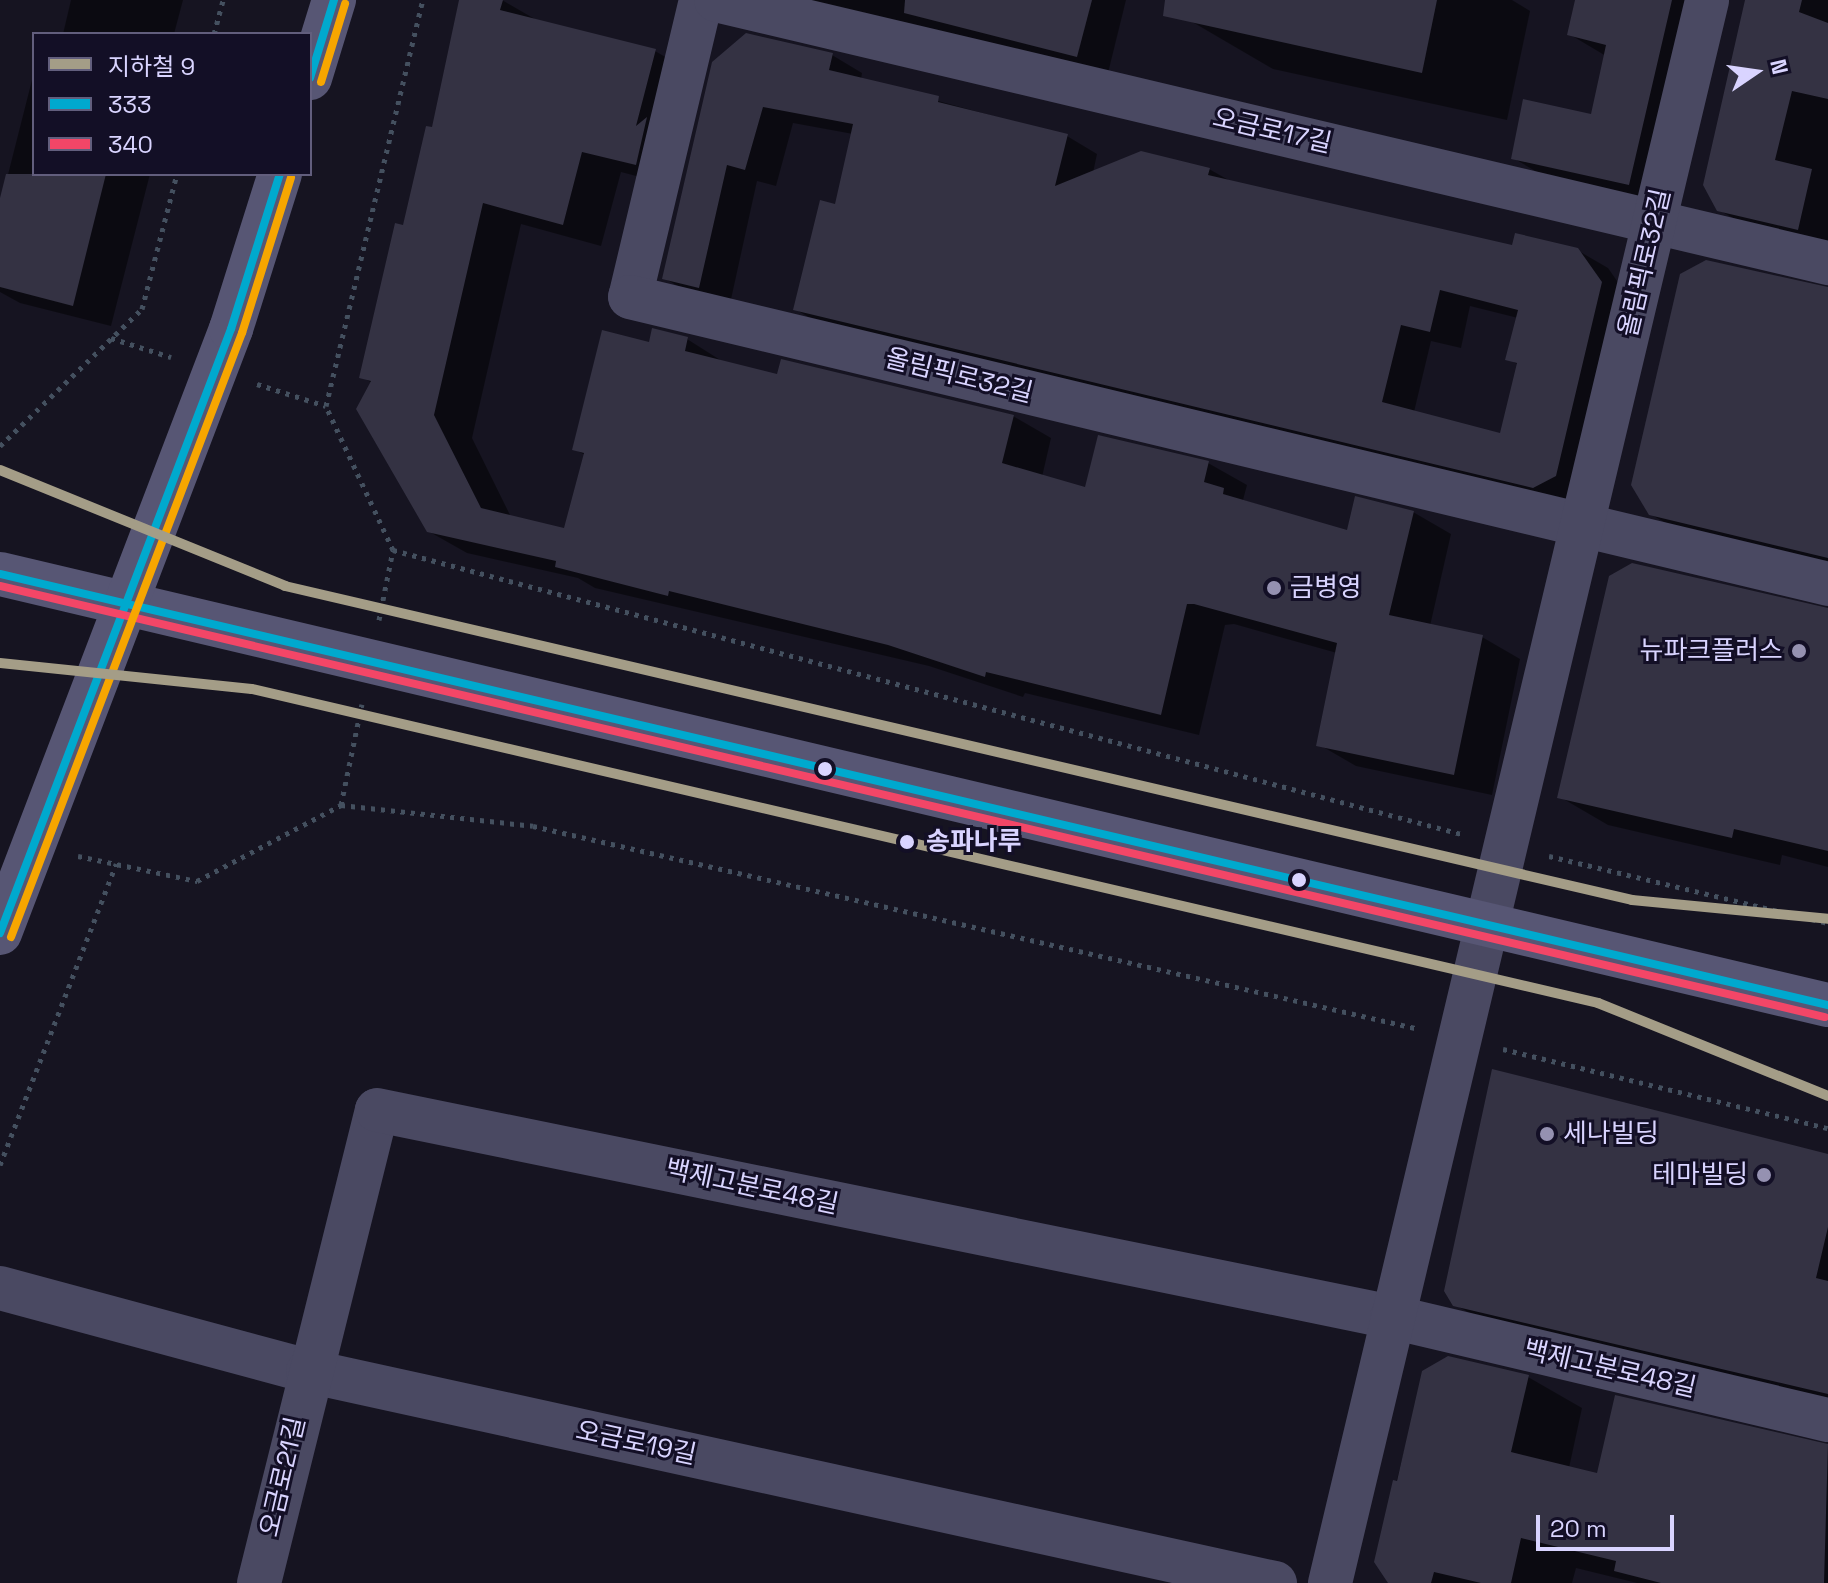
<!DOCTYPE html>
<html>
<head>
<meta charset="utf-8">
<style>
	body { margin:0 }
	#map { position:relative; width:1828px; height:1583px; overflow:hidden; background:#161421; font-family:"Space Grotesk","Noto Sans KR",sans-serif }
	div>[style] { position:absolute }
	.shadow>* { inset:0; background:#0007 }
	.building>* { inset:0; background:#343243 }
	.path>* { height:5px; margin-top:-2.5px; transform-origin:0; background:repeating-linear-gradient(90deg,#44505f 0 4px,transparent 0 10px) }
	.minor>* { height:44px; margin:-22px; padding:0 22px; transform-origin:22px; border-radius:22px; background:#4a4962 }
	.tertiary>* { height:44px; margin:-22px; padding:0 22px; transform-origin:22px; border-radius:22px; background:#4a4962 }
	.secondary>* { height:44px; margin:-22px; padding:0 22px; transform-origin:22px; border-radius:22px; background:#575674 }
	.bus-1>* { height:8px; margin:-4px; padding:0 4px; transform-origin:4px; border-radius:4px; background:#00a9ce }
	.bus-2>* { height:8px; margin:-4px; padding:0 4px; transform-origin:4px; border-radius:4px; background:#f34667 }
	.bus-3>* { height:8px; margin:-4px; padding:0 4px; transform-origin:4px; border-radius:4px; background:#f7a600 }
	.metro-1>* { height:10px; margin:-5px; padding:0 5px; transform-origin:5px; border-radius:5px; background:#a49d87 }
	.dots>* { width:22px; height:22px; translate:-50% -50%; box-sizing:border-box; border:4px solid #130f26; border-radius:50% }
	span { translate:-50% -50%; white-space:nowrap; text-align:center; line-height:1.15; -webkit-text-stroke:6px #130f26; paint-order:stroke }
	.street-label { font-size:26px; color:#d9d4ff }
	.poi-label { font-size:26px; color:#d9d4ff }
	.left { translate:0 -50%; text-align:left }
	.right { translate:-100% -50%; text-align:right }
	.stop-label { font-size:26px; color:#d9d4ff; font-weight:700 }
	.legend { position:absolute; left:32px; top:32px; width:280px; height:144px; box-sizing:border-box; background:#130f26; border:2px solid #625e7d; margin:0; padding:10px 14px; list-style:none; font-size:24px; color:#d9d4ff }
	.legend li { display:flex; align-items:center; gap:16px; height:40px }
	.legend b { width:40px; border:2px solid #625e7d }
	.north { position:absolute; left:1716px; top:32px; width:80px; height:80px; -webkit-text-stroke:6px #130f26; paint-order:stroke; rotate:77deg; font-size:22px; font-weight:700; line-height:32px; text-align:center; color:#d9d4ff }
	.north::after { content:''; display:block; margin:auto; width:28px; height:36px; background:#d9d4ff; clip-path:polygon(50% 0,100% 100%,50% 72%,0 100%) }
	.scale { position:absolute; left:1536px; top:1515px; width:138px; height:36px; box-sizing:border-box; border:4px solid #d9d4ff; border-top:0; padding-left:10px; font-size:24px; line-height:28px; white-space:nowrap; color:#d9d4ff; -webkit-text-stroke:6px #130f26; paint-order:stroke }
</style>
</head>
<body>
<div id="map">
	<div class="shadow">
		<div style="clip-path:polygon(71px 0,183px 0,174px 34px,63px 34px)"></div>
		<div style="clip-path:polygon(462px 0,502px 0,540px 22px,655px 51px,693px 73px,674px 186px,621px 172px,601px 246px,521px 224px,472px 438px,511px 517px,566px 531px,585px 455px,574px 449px,650px 344px,687px 339px,725px 363px,779px 376px,1013px 416px,1051px 438px,1042px 477px,1086px 489px,1208px 463px,1247px 485px,1243px 500px,1348px 532px,1413px 512px,1451px 534px,1430px 626px,1482px 637px,1520px 659px,1492px 795px,1356px 766px,1318px 744px,1337px 653px,1234px 624px,1225px 625px,1199px 735px,1025px 693px,1023px 697px,929px 666px,595px 588px,578px 578px,467px 553px,428px 531px,372px 383px,362px 377px,434px 130px)"></div>
		<div style="clip-path:polygon(787px 0,1126px 0,1108px 73px)"></div>
		<div style="clip-path:polygon(1193px 0,1512px 0,1530px 11px,1507px 120px,1273px 69px,1189px 20px)"></div>
		<div style="clip-path:polygon(1577px 0,1692px 0,1677px 211px,1561px 186px,1513px 158px,1593px 116px,1606px 56px,1569px 34px)"></div>
		<div style="clip-path:polygon(1747px 0,1828px 0,1828px 254px,1768px 238px,1719px 210px)"></div>
		<div style="clip-path:polygon(evenodd,832px 55px,862px 73px,861px 80px,1067px 136px,1097px 154px,1093px 173px,1209px 169px,1232px 182px,1514px 248px,1577px 250px,1608px 268px,1631px 301px,1565px 504px,825px 327px,795px 309px,837px 207px,853px 134px,793px 123px,776px 186px,757px 181px,730px 304px,695px 296px,664px 278px,714px 63px,832px 55px,1470px 306px,1518px 318px,1508px 359px,1519px 365px,1501px 435px,1414px 412px,1431px 341px,1461px 348px,1470px 306px)"></div>
		<div style="clip-path:polygon(34px 72px,34px 174px,150px 174px,111px 326px,20px 303px,0 292px,0 206px)"></div>
		<div style="clip-path:polygon(1828px 288px,1828px 573px,1700px 542px,1650px 514px)"></div>
		<div style="clip-path:polygon(1828px 609px,1828px 867px,1782px 855px,1780px 865px,1608px 825px,1560px 797px)"></div>
		<div style="clip-path:polygon(1828px 1156px,1828px 1411px,1509px 1336px,1454px 1304px)"></div>
		<div style="clip-path:polygon(1424px 1373px,1528px 1377px,1582px 1408px,1569px 1468px,1599px 1475px,1828px 1445px,1828px 1583px,1637px 1583px,1576px 1568px,1572px 1583px,1391px 1583px,1376px 1562px)"></div>
	</div>
	<div class="building">
		<div style="clip-path:polygon(459px 0,503px 0,500px 10px,656px 49px,636px 126px,647px 117px,636px 165px,582px 152px,563px 225px,483px 203px,434px 415px,481px 508px,564px 528px,584px 453px,572px 450px,602px 330px,649px 342px,652px 328px,688px 337px,685px 351px,777px 374px,781px 359px,1014px 415px,1002px 463px,1085px 487px,1098px 435px,1209px 461px,1204px 482px,1224px 488px,1223px 494px,1347px 530px,1355px 496px,1414px 511px,1389px 615px,1483px 635px,1454px 775px,1316px 746px,1337px 643px,1194px 604px,1187px 604px,1161px 715px,986px 672px,985px 677px,888px 645px,669px 591px,668px 596px,555px 567px,556px 561px,427px 532px,356px 409px,371px 381px,359px 378px,395px 223px,403px 225px,426px 126px,432px 127px)"></div>
		<div style="clip-path:polygon(905px 0,1092px 0,1077px 57px,904px 13px)"></div>
		<div style="clip-path:polygon(1165px 0,1437px 0,1422px 73px,1163px 16px)"></div>
		<div style="clip-path:polygon(1575px 0,1672px 0,1629px 185px,1511px 159px,1523px 99px,1591px 114px,1606px 45px,1567px 35px)"></div>
		<div style="clip-path:polygon(1745px 0,1802px 0,1799px 12px,1828px 23px,1828px 99px,1792px 91px,1775px 160px,1812px 169px,1798px 230px,1717px 211px,1703px 185px)"></div>
		<div style="clip-path:polygon(evenodd,746px 33px,833px 53px,829px 70px,939px 96px,938px 102px,1068px 134px,1055px 186px,1141px 151px,1210px 168px,1208px 175px,1512px 245px,1515px 233px,1578px 248px,1602px 282px,1556px 476px,1533px 488px,793px 310px,820px 200px,835px 204px,853px 124px,763px 107px,745px 170px,727px 165px,699px 288px,662px 279px,712px 62px,746px 33px,1440px 290px,1518px 310px,1505px 360px,1517px 363px,1500px 433px,1382px 402px,1401px 325px,1430px 332px,1440px 290px)"></div>
		<div style="clip-path:polygon(6px 174px,106px 174px,73px 306px,0 287px,0 198px)"></div>
		<div style="clip-path:polygon(1706px 260px,1828px 287px,1828px 558px,1649px 515px,1631px 485px,1680px 274px)"></div>
		<div style="clip-path:polygon(1632px 563px,1828px 608px,1828px 851px,1734px 829px,1732px 838px,1557px 798px,1609px 576px)"></div>
		<div style="clip-path:polygon(1492px 1069px,1828px 1154px,1828px 1227px,1816px 1278px,1828px 1281px,1828px 1394px,1453px 1306px,1444px 1291px)"></div>
		<div style="clip-path:polygon(1448px 1356px,1529px 1375px,1511px 1452px,1597px 1473px,1615px 1395px,1828px 1444px,1824px 1583px,1661px 1583px,1614px 1571px,1616px 1561px,1521px 1538px,1511px 1583px,1481px 1583px,1434px 1572px,1431px 1583px,1388px 1583px,1374px 1562px,1393px 1480px,1397px 1481px,1422px 1371px)"></div>
	</div>
	<div class="path">
		<div style="left:214px;top:34px;width:35px;rotate:-75deg"></div>
		<div style="left:111px;top:338px;width:63px;rotate:17.6deg"></div>
		<div style="left:257px;top:384px;width:72px;rotate:17.7deg"></div>
		<div style="left:0;top:446px;width:197px;rotate:-44deg"></div>
		<div style="left:142px;top:309px;width:139px;rotate:-75.5deg"></div>
		<div style="left:393px;top:550px;width:1105px;rotate:14.89deg"></div>
		<div style="left:379px;top:620px;width:71px;rotate:-78.7deg"></div>
		<div style="left:393px;top:550px;width:159px;rotate:-115deg"></div>
		<div style="left:326px;top:406px;width:417px;rotate:-76.6deg"></div>
		<div style="left:341px;top:805px;width:103px;rotate:-78.3deg"></div>
		<div style="left:78px;top:856px;width:122px;rotate:11.9deg"></div>
		<div style="left:197px;top:881px;width:163px;rotate:-27.8deg"></div>
		<div style="left:341px;top:805px;width:193px;rotate:6.2deg"></div>
		<div style="left:533px;top:826px;width:905px;rotate:12.9deg"></div>
		<div style="left:1549px;top:856px;width:287px;rotate:13.5deg"></div>
		<div style="left:1503px;top:1049px;width:334px;rotate:13.7deg"></div>
		<div style="left:0;top:1165px;width:323px;rotate:-68.9deg"></div>
	</div>
	<div class="minor">
		<div style="left:701px;top:0;width:305px;rotate:103.4deg"></div>
		<div style="left:630px;top:297px;width:1232px;rotate:13.47deg"></div>
		<div style="left:716px;top:0;width:1143px;rotate:13.31deg"></div>
		<div style="left:0;top:1288px;width:319px;rotate:15.1deg"></div>
		<div style="left:308px;top:1371px;width:990px;rotate:12.37deg"></div>
		<div style="left:259px;top:1583px;width:487px;rotate:-76deg"></div>
		<div style="left:377px;top:1110px;width:1036px;rotate:11.53deg"></div>
		<div style="left:1392px;top:1317px;width:448px;rotate:13.3deg"></div>
	</div>
	<div class="tertiary">
		<div style="left:1330px;top:1583px;width:1627px;rotate:-76.6deg"></div>
	</div>
	<div class="secondary">
		<div style="left:310px;top:78px;width:82px;rotate:-72.9deg"></div>
		<div style="left:0;top:574px;width:1878px;rotate:13.27deg"></div>
		<div style="left:0;top:933px;width:647px;rotate:-69.07deg"></div>
		<div style="left:231px;top:329px;width:163px;rotate:-72.5deg"></div>
	</div>
	<div class="bus-1">
		<div style="left:310px;top:78px;width:82px;rotate:-72.9deg"></div>
		<div style="left:0;top:574px;width:1878px;rotate:13.27deg"></div>
		<div style="left:0;top:933px;width:647px;rotate:-69.07deg"></div>
		<div style="left:231px;top:329px;width:163px;rotate:-72.5deg"></div>
	</div>
	<div class="bus-2">
		<div style="left:0;top:586px;width:1875px;rotate:13.29deg"></div>
	</div>
	<div class="bus-3">
		<div style="left:321px;top:82px;width:82px;rotate:-72.9deg"></div>
		<div style="left:11px;top:937px;width:647px;rotate:-69.07deg"></div>
		<div style="left:242px;top:333px;width:163px;rotate:-72.5deg"></div>
	</div>
	<div class="metro-1">
		<div style="left:0;top:470px;width:308px;rotate:22.1deg"></div>
		<div style="left:285px;top:586px;width:1383px;rotate:13.12deg"></div>
		<div style="left:1632px;top:900px;width:197px;rotate:5.5deg"></div>
		<div style="left:0;top:663px;width:253px;rotate:5.9deg"></div>
		<div style="left:252px;top:689px;width:1382px;rotate:13.13deg"></div>
		<div style="left:1598px;top:1003px;width:248px;rotate:22deg"></div>
	</div>
	<div class="dots">
		<div style="left:1274px;top:588px;background:#9591b1"></div>
		<div style="left:1799px;top:651px;background:#9591b1"></div>
		<div style="left:825px;top:769px;background:#d9d4ff"></div>
		<div style="left:907px;top:842px;background:#d9d4ff"></div>
		<div style="left:1299px;top:880px;background:#d9d4ff"></div>
		<div style="left:1547px;top:1134px;background:#9591b1"></div>
		<div style="left:1764px;top:1175px;background:#9591b1"></div>
	</div>
	<div class="street-label">
		<span style="left:1272px;top:131px;rotate:13deg">오금로17길</span>
		<span style="left:1645px;top:263px;rotate:-77deg">올림픽로32길</span>
		<span style="left:959px;top:376px;rotate:14deg">올림픽로32길</span>
		<span style="left:752px;top:1187px;rotate:12deg">백제고분로48길</span>
		<span style="left:1610px;top:1369px;rotate:13deg">백제고분로48길</span>
		<span style="left:636px;top:1443px;rotate:12deg">오금로19길</span>
		<span style="left:283px;top:1477px;rotate:-77deg">오금로21길</span>
	</div>
	<div class="poi-label">
		<span class="left" style="left:1290px;top:588px">금병영</span>
		<span class="right" style="left:1783px;top:651px">뉴파크플러스</span>
		<span class="left" style="left:1563px;top:1134px">세나빌딩</span>
		<span class="right" style="left:1748px;top:1175px">테마빌딩</span>
	</div>
	<div class="stop-label">
		<span class="left" style="left:926px;top:842px">송파나루</span>
	</div>
	<ul class="legend">
	<li><b style="height:10px;background:#a49d87"></b>지하철 9</li>
	<li><b style="height:10px;background:#00a9ce"></b>333</li>
	<li><b style="height:10px;background:#f34667"></b>340</li>
	</ul>
	<div class="north">N</div>
	<div class="scale">20 m</div>
</div>
</body>
</html>
